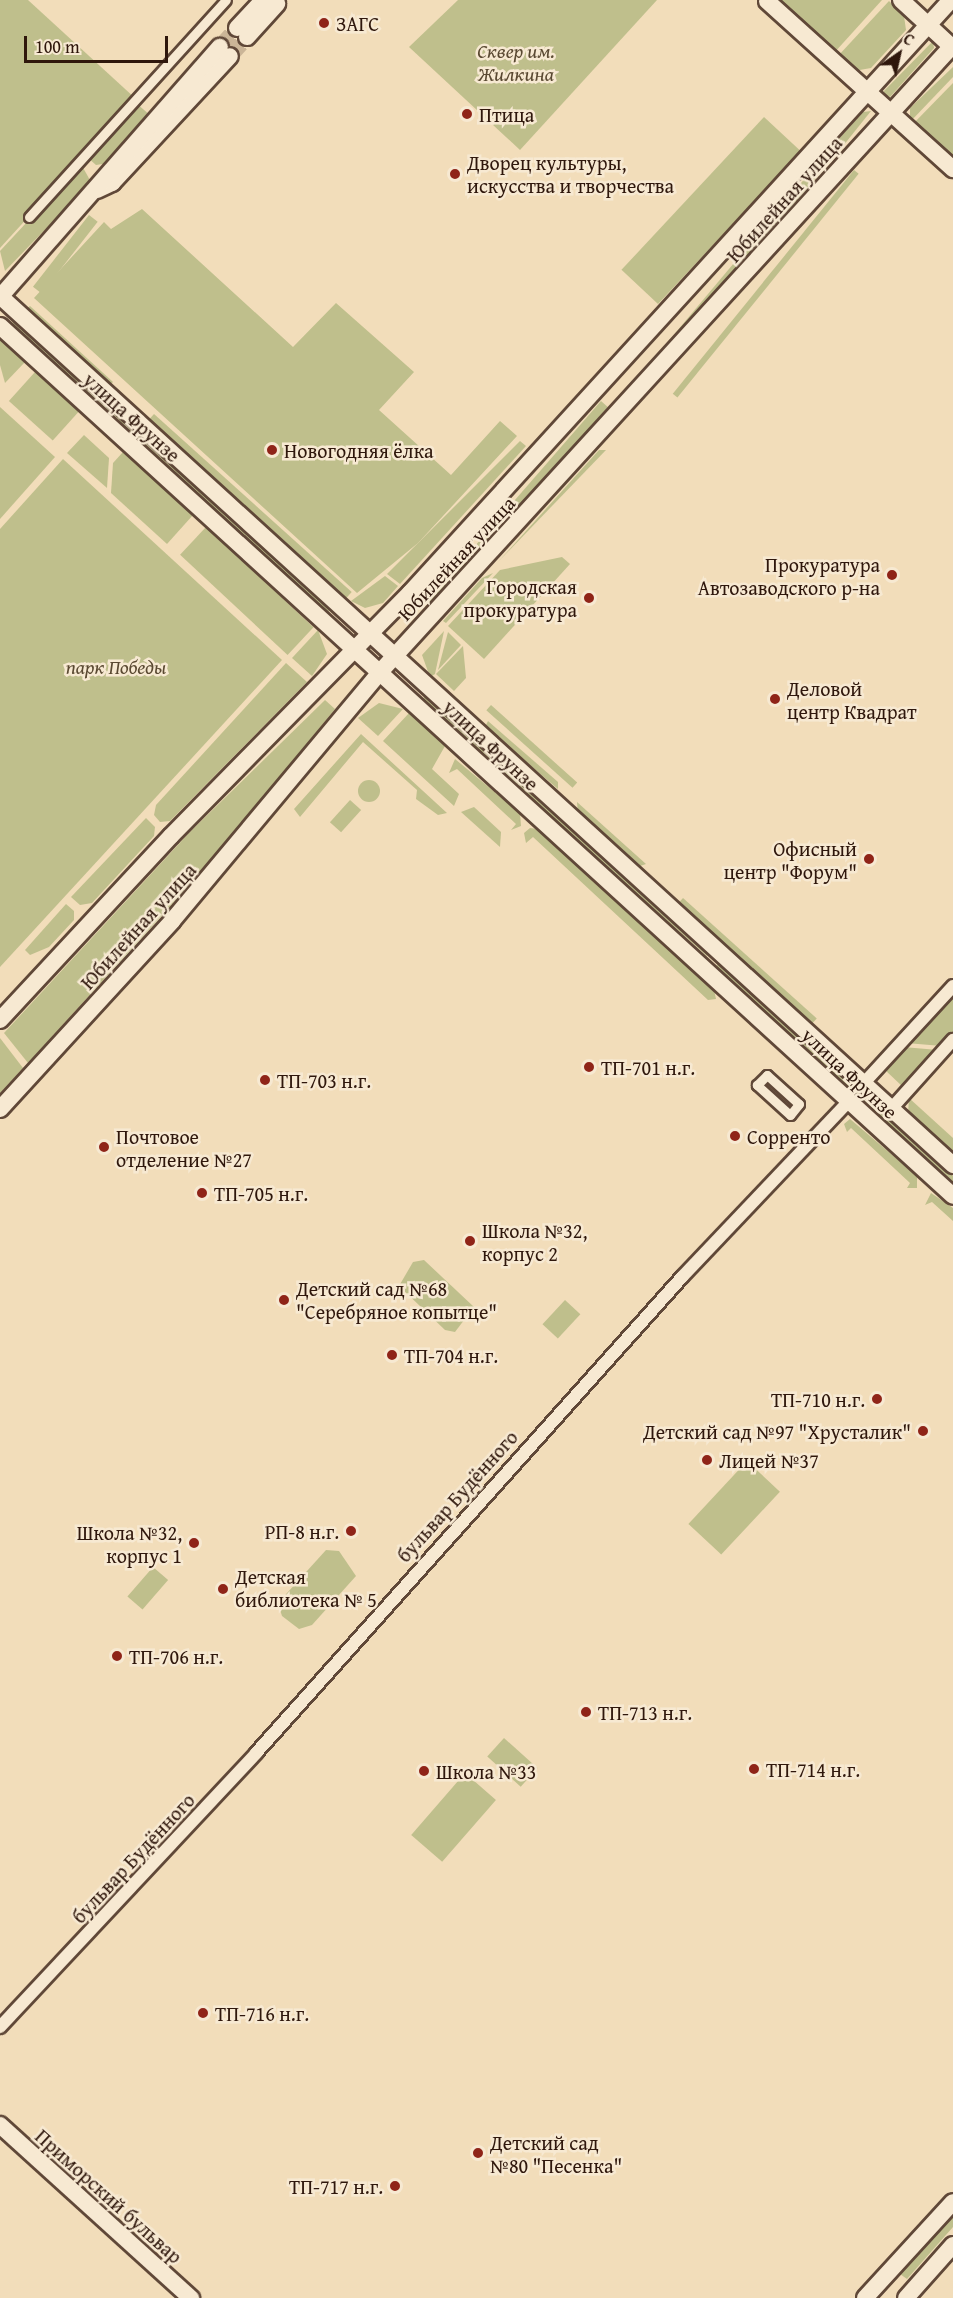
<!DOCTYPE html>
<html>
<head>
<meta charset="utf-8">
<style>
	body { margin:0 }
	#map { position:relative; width:953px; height:2298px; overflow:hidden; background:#f2ddba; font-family:"Gentium Book Plus",serif }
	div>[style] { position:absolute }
	.green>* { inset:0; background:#bfbf8c; transform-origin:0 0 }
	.round { border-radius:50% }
	.secondary-tunnel>* { height:16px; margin-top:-8px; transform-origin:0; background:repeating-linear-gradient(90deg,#cbb597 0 16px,transparent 0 24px) }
	.roads { filter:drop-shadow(2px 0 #604838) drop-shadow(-2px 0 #604838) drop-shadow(0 2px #604838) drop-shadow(0 -2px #604838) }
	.pedestrian>* { height:9px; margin:-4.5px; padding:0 4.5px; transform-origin:4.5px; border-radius:4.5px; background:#f7e9d2 }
	.minor>* { height:12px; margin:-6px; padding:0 6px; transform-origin:6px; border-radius:6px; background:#f7e9d2 }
	.secondary>* { height:16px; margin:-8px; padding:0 8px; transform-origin:8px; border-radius:8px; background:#f7e9d2 }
	.dots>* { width:16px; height:16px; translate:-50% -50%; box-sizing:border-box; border:3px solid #f7e9d2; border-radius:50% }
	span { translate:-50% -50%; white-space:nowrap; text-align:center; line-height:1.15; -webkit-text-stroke:5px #f7e9d2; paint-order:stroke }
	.poi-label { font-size:20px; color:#2f170c }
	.left { translate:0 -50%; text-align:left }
	.right { translate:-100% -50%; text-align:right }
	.park-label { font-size:20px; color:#5a4932; font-style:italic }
	.street-label { font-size:20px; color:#2f170c }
	.north { position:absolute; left:869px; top:24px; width:60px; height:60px; -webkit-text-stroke:4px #f7e9d2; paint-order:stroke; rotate:34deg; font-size:16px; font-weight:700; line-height:24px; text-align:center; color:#2f170c }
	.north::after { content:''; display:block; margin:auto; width:21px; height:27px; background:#2f170c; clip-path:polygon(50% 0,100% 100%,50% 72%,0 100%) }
	.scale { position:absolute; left:24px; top:36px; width:144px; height:27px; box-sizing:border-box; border:3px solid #2f170c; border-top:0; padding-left:8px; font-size:18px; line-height:21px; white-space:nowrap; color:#2f170c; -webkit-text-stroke:4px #f7e9d2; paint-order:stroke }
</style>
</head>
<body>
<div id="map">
	<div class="green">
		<div style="clip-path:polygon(0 0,28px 0,136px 99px,0 248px)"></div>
		<div style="clip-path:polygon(458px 0,657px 0,520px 150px,409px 47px)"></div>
		<div style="clip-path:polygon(777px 0,882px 0,834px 53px)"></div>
		<div style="clip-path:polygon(889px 1px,904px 16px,906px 30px,871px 68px,854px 71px,838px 56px)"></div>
		<div style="clip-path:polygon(933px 41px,934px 48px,890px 97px,881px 94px)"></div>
		<div style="clip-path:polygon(953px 67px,953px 77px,910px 122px,910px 108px)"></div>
		<div style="clip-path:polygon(953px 83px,953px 162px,912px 125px)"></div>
		<div style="clip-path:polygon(136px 103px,151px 116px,109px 163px,96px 165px,87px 157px)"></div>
		<div style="clip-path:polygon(871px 111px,843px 146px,837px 141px,863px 112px)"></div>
		<div style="left:764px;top:117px;width:50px;height:209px;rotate:43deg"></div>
		<div style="left:833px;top:145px;width:8px;height:339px;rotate:40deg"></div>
		<div style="clip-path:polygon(81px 164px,91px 182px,5px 271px,0 251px)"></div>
		<div style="left:854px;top:170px;width:6px;height:288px;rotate:39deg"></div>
		<div style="clip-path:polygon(142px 209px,293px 347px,336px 303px,414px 372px,379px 410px,451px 475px,500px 421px,517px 436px,418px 543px,357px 593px,34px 298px,104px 222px,111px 229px)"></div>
		<div style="left:89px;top:215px;width:11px;height:91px;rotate:38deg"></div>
		<div style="clip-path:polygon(30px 306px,113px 382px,110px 385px,26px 309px)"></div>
		<div style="left:15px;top:320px;width:428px;height:8px;rotate:42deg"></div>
		<div style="clip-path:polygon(0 340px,25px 362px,5px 383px,0 365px)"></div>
		<div style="left:35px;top:372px;width:59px;height:39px;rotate:42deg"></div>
		<div style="left:601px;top:401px;width:9px;height:265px;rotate:41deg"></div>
		<div style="clip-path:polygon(0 407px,55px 457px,0 519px)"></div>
		<div style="left:154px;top:414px;width:266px;height:9px;rotate:42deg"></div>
		<div style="clip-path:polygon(84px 435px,109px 458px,107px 488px,67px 453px)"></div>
		<div style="clip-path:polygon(520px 441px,526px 446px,400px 584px,387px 574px)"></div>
		<div style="clip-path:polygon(599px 450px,606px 450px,498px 562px)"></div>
		<div style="clip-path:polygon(123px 452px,193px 515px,167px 544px,111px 493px,113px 463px)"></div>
		<div style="clip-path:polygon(63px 459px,282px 660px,0 967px,0 529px)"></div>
		<div style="left:206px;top:527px;width:147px;height:38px;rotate:43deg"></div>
		<div style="clip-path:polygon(562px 557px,570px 564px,484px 659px,448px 626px,500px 570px)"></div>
		<div style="clip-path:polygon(493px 573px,446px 623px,443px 621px,482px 578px)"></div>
		<div style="clip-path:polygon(385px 576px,398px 586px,383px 603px,365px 608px,351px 601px)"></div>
		<div style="clip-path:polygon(318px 630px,327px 654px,312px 676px,292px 658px)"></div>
		<div style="clip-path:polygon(444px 631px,435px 674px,430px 677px,422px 655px)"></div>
		<div style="clip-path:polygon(448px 632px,461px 645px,438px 670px)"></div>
		<div style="clip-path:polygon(463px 646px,466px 678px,454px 691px,436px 674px)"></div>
		<div style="clip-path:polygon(286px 663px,307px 682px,170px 821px,160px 822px,154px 815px,156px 805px)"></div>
		<div style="clip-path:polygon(426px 695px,707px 951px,707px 956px,421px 701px)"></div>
		<div style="clip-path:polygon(325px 700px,335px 709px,216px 856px,28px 1063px,4px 1033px,188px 834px)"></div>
		<div style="clip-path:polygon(379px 703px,403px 709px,378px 736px,358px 718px)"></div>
		<div style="left:491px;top:705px;width:116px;height:7px;rotate:42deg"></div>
		<div style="clip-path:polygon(410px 712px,445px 746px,432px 769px,459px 794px,454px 806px,383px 741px)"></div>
		<div style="clip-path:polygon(488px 721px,558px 782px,558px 789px,485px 727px)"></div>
		<div style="clip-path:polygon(361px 734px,447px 813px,438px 815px,416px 799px,417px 790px,363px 742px,300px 817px,294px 809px)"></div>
		<div style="clip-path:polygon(455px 759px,520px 813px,521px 826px,511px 830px,516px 824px,457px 769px,449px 773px)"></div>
		<div class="round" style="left:358px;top:780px;width:22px;height:22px"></div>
		<div style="left:350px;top:800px;width:15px;height:30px;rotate:42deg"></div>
		<div style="clip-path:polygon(577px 802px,646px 864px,637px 867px,578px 814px)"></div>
		<div style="clip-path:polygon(474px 807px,501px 832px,500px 847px,461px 812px)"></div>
		<div style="clip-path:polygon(146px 818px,155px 827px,154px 836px,92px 903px,80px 905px,71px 897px)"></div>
		<div style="clip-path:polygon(530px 828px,538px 829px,714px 990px,716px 999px,708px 1000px,533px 837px,526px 843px,524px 833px)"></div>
		<div style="left:683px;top:898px;width:180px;height:10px;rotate:42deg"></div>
		<div style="clip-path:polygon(66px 904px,74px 911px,74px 920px,49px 947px,30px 955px,25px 950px)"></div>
		<div style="clip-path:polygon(718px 964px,801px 1037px,795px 1043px,715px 968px)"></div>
		<div style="clip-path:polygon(953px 993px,953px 1033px,942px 1046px,906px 1043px)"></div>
		<div style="clip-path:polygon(0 1038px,23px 1068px,0 1093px)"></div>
		<div style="clip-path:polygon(805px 1041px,953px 1176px,953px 1185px,800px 1047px)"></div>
		<div style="clip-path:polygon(903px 1047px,938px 1050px,904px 1088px,884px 1069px)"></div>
		<div style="clip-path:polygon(909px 1098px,953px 1138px,953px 1156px,908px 1114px)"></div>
		<div style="clip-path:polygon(850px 1119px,917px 1176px,917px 1188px,907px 1188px,910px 1183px,851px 1128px,847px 1132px,844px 1124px)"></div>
		<div style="clip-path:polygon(931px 1193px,953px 1208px,953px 1221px,932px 1202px,925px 1205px)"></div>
		<div style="clip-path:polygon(424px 1260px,474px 1307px,455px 1332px,445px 1330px,399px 1286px,413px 1262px)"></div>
		<div style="left:565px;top:1300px;width:21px;height:33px;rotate:43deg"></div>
		<div style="left:747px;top:1461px;width:45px;height:86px;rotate:43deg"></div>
		<div style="clip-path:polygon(326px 1550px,339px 1551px,356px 1576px,312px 1625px,299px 1629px,282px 1616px,278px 1603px)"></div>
		<div style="left:153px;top:1567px;width:20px;height:39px;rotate:41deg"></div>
		<div style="left:504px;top:1738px;width:45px;height:25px;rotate:42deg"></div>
		<div style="left:465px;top:1773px;width:41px;height:82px;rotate:41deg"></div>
		<div style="clip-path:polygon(953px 2215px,953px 2227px,907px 2279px,900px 2274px)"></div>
	</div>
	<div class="secondary-tunnel">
		<div style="left:220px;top:47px;width:25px;rotate:-48deg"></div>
		<div style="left:230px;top:56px;width:25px;rotate:-48deg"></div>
	</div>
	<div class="roads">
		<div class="pedestrian">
			<div style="left:29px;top:217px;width:293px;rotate:-47.8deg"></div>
			<div style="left:767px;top:1075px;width:43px;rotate:42.2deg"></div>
			<div style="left:799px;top:1104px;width:14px;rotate:129deg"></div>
			<div style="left:790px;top:1115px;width:45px;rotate:-137.7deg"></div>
			<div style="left:757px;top:1085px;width:14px;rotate:-45deg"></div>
		</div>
		<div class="minor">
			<div style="left:863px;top:1084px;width:133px;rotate:-47.4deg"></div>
			<div style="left:891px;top:1109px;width:93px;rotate:-48.1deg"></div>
			<div style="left:0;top:2027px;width:375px;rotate:-46.9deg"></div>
			<div style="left:256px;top:1753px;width:639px;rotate:-48.17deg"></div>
			<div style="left:682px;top:1277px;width:243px;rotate:-46.5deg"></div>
		</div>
		<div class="secondary">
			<div style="left:901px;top:0;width:71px;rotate:42.7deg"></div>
			<div style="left:767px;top:1px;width:251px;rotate:42.1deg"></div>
			<div style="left:237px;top:28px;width:38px;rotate:-47deg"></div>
			<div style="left:247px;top:37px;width:45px;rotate:-47.7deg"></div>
			<div style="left:97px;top:190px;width:17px;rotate:-25deg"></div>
			<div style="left:112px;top:183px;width:173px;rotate:-47.1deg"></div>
			<div style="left:0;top:296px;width:1290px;rotate:42.36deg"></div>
			<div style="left:0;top:297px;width:333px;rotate:-48.7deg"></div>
			<div style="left:0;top:326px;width:1290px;rotate:42.39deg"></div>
			<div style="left:0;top:1020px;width:251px;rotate:-47.1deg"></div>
			<div style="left:171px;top:836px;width:341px;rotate:-45.5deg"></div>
			<div style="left:410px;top:593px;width:803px;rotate:-47.63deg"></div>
			<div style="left:0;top:1109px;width:255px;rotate:-47.5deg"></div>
			<div style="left:172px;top:921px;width:326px;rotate:-50.1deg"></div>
			<div style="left:381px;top:671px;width:848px;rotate:-47.58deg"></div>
			<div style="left:0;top:2125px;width:258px;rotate:42.2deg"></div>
			<div style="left:865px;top:2298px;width:130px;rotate:-47.5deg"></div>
			<div style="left:906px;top:2298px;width:71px;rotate:-48.4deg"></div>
		</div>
	</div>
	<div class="dots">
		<div style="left:324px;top:23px;background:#8f2418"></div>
		<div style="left:467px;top:114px;background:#8f2418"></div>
		<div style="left:455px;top:174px;background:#8f2418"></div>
		<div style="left:272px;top:450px;background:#8f2418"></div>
		<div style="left:892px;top:575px;background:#8f2418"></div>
		<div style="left:589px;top:598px;background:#8f2418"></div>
		<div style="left:775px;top:699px;background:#8f2418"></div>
		<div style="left:869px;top:859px;background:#8f2418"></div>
		<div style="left:589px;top:1067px;background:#8f2418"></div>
		<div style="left:265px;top:1080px;background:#8f2418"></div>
		<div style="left:735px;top:1136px;background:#8f2418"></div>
		<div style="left:104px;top:1147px;background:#8f2418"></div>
		<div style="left:202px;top:1193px;background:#8f2418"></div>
		<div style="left:470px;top:1241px;background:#8f2418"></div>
		<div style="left:284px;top:1300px;background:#8f2418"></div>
		<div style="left:392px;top:1355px;background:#8f2418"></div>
		<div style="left:877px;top:1399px;background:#8f2418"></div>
		<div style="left:923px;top:1431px;background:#8f2418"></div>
		<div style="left:707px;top:1460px;background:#8f2418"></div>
		<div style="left:351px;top:1531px;background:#8f2418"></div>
		<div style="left:194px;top:1543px;background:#8f2418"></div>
		<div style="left:223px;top:1589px;background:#8f2418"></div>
		<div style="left:117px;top:1656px;background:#8f2418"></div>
		<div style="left:586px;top:1712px;background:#8f2418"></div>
		<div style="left:754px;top:1769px;background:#8f2418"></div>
		<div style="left:424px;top:1771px;background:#8f2418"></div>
		<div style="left:203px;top:2013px;background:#8f2418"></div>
		<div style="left:478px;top:2153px;background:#8f2418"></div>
		<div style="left:395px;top:2186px;background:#8f2418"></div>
	</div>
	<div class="poi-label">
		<span class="left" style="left:336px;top:23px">ЗАГС</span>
		<span class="left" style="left:479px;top:114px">Птица</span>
		<span class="left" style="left:467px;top:174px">Дворец культуры,<br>искусства и творчества</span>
		<span class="left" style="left:284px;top:450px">Новогодняя ёлка</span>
		<span class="right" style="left:880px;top:576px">Прокуратура<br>Автозаводского р-на</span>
		<span class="right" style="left:577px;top:598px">Городская<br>прокуратура</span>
		<span class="left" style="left:787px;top:700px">Деловой<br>центр Квадрат</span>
		<span class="right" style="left:857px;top:860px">Офисный<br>центр "Форум"</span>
		<span class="left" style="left:601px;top:1067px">ТП-701 н.г.</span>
		<span class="left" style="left:277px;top:1080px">ТП-703 н.г.</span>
		<span class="left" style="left:116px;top:1148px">Почтовое<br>отделение №27</span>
		<span class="left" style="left:747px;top:1136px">Сорренто</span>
		<span class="left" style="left:214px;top:1193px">ТП-705 н.г.</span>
		<span class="left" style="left:482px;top:1242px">Школа №32,<br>корпус 2</span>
		<span class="left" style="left:296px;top:1300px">Детский сад №68<br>"Серебряное копытце"</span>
		<span class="left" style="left:404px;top:1355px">ТП-704 н.г.</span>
		<span class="right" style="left:865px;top:1399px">ТП-710 н.г.</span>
		<span class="right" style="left:911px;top:1431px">Детский сад №97 "Хрусталик"</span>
		<span class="left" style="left:719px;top:1460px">Лицей №37</span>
		<span class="right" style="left:339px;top:1531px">РП-8 н.г.</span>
		<span class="right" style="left:182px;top:1544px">Школа №32,<br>корпус 1</span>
		<span class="left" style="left:235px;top:1588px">Детская<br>библиотека № 5</span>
		<span class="left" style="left:129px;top:1656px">ТП-706 н.г.</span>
		<span class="left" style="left:598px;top:1712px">ТП-713 н.г.</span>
		<span class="left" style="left:766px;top:1769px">ТП-714 н.г.</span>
		<span class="left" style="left:436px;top:1771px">Школа №33</span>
		<span class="left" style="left:215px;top:2013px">ТП-716 н.г.</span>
		<span class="left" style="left:490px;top:2154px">Детский сад<br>№80 "Песенка"</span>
		<span class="right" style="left:383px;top:2186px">ТП-717 н.г.</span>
	</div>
	<div class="park-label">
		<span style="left:516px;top:62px">Сквер им.<br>Жилкина</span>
		<span style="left:116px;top:666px">парк Победы</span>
	</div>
	<div class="street-label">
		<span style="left:784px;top:199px;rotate:-48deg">Юбилейная улица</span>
		<span style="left:132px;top:417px;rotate:42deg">улица Фрунзе</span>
		<span style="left:456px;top:558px;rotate:-47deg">Юбилейная улица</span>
		<span style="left:491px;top:745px;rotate:43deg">улица Фрунзе</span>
		<span style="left:138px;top:926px;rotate:-48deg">Юбилейная улица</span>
		<span style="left:850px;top:1073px;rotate:43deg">улица Фрунзе</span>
		<span style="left:457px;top:1496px;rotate:-48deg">бульвар Будённого</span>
		<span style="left:133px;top:1858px;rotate:-47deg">бульвар Будённого</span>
		<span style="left:109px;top:2196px;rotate:42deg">Приморский бульвар</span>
	</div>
	<div class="north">С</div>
	<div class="scale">100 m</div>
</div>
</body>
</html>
